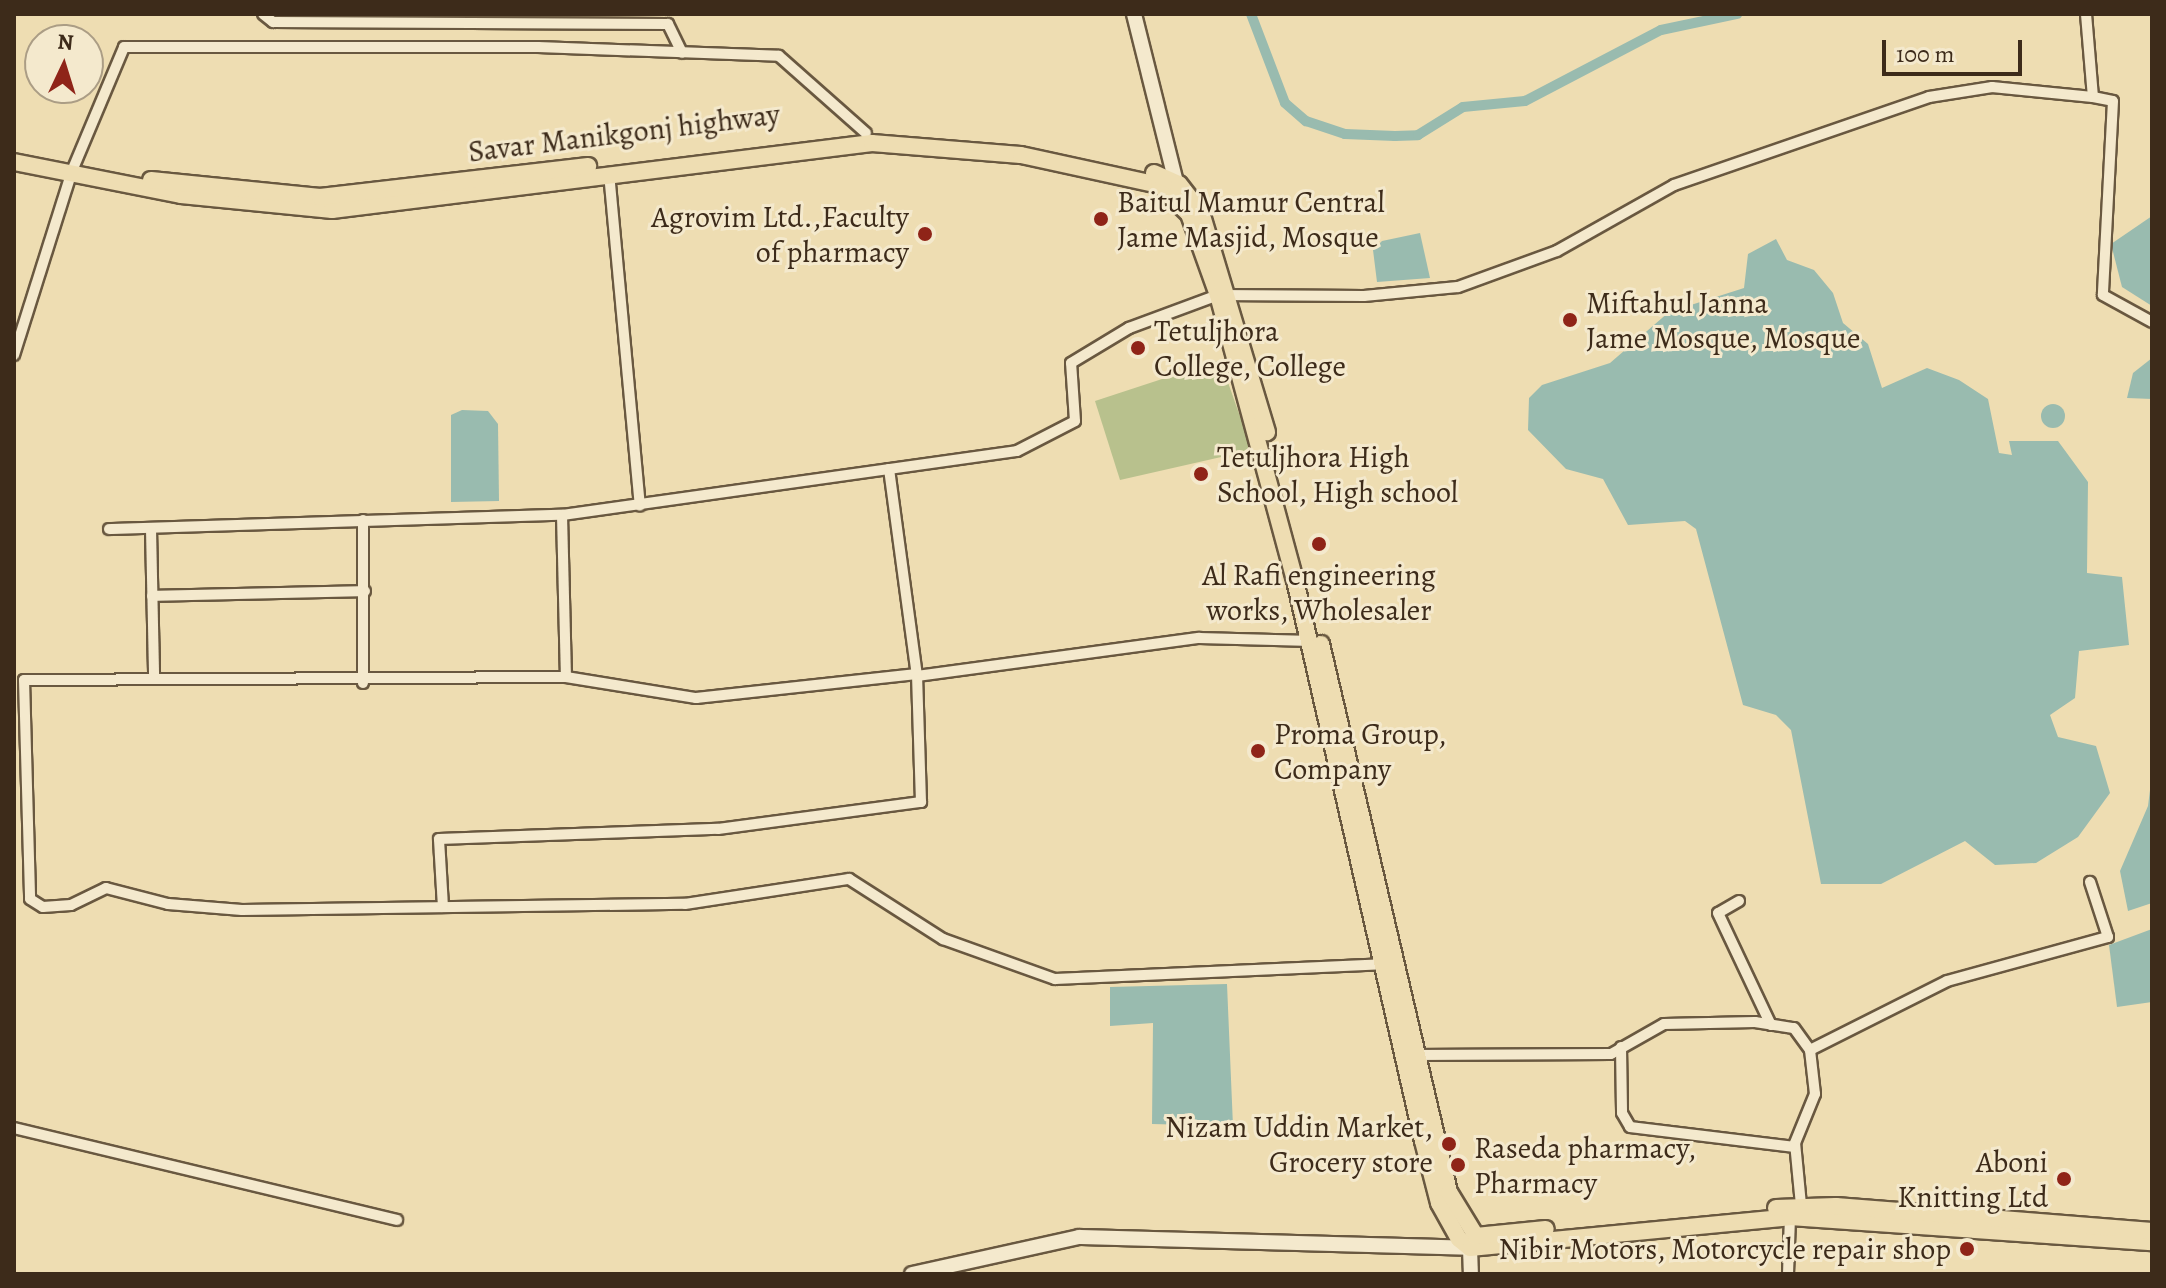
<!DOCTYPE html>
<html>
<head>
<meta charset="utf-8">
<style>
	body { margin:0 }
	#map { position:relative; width:2166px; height:1288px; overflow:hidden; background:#eeddb2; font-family:Alegreya,serif }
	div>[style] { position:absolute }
	.green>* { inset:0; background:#b8c18d }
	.water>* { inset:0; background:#99bbaf }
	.round { border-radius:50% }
	.canal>* { height:10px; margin:-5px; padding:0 5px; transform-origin:5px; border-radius:5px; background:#99bbaf }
	.roads { filter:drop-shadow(2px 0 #695840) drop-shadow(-2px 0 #695840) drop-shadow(0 2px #695840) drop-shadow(0 -2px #695840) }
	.street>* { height:10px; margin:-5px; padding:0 5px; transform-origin:5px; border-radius:5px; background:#f4e9cd }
	.secondary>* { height:14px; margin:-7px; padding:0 7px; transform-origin:7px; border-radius:7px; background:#f4e9cd }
	.primary>* { height:16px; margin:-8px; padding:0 8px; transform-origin:8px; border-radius:8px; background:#eeddb2 }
	.dots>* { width:22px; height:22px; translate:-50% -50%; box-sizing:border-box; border:4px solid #f4e9cd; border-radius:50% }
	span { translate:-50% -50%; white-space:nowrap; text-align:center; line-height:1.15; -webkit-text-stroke:6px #f4e9cd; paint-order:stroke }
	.street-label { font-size:30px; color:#3d2b1a }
	.poi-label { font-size:30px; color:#3d2b1a }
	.left { translate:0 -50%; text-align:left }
	.right { translate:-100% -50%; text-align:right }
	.frame { position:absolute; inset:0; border:16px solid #3d2b1a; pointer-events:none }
	.north { position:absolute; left:24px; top:24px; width:80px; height:80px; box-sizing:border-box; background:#f4e9cd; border:2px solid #ab9d85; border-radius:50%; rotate:4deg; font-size:22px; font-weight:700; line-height:32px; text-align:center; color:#3d2b1a }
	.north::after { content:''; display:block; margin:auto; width:28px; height:36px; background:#8f2418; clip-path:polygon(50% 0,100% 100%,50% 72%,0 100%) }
	.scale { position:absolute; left:1882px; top:40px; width:140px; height:36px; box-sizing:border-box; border:4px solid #3d2b1a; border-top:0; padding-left:10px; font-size:24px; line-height:28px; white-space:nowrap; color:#3d2b1a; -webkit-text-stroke:6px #f4e9cd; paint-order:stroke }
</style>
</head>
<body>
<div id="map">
	<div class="green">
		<div style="clip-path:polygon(1220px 360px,1252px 450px,1120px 480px,1095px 401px)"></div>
	</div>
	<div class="water">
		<div style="clip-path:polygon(2152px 216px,2152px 306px,2122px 287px,2111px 244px)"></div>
		<div style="clip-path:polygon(1420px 233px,1430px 278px,1377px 282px,1373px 250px,1382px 241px)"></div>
		<div style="clip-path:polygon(1776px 239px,1787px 260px,1814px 270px,1833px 293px,1843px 323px,1868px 344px,1882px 388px,1927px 368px,1959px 380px,1988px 399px,1999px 453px,2012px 455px,2009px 441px,2058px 441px,2088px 482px,2087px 573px,2122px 577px,2129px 645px,2079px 651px,2075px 698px,2050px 715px,2058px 737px,2096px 746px,2110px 793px,2078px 837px,2036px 863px,1995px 865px,1965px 841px,1881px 884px,1821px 884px,1791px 730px,1776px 715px,1743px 705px,1696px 529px,1685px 521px,1628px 525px,1603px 479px,1566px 469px,1528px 430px,1529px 398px,1542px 385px,1610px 363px,1669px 312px,1744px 288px,1748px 254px)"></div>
		<div style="clip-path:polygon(2152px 358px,2152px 399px,2127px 398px,2133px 373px)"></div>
		<div class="round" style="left:2041px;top:404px;width:24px;height:24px"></div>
		<div style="clip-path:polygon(462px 410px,488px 411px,498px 424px,499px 501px,451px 502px,451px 415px)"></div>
		<div style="clip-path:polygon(2152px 774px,2152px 903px,2128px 911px,2120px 871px,2148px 806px)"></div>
		<div style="clip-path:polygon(2152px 929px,2152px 1002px,2117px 1007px,2109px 945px)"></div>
		<div style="clip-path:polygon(1227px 984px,1233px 1126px,1152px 1124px,1153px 1023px,1110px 1026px,1110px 987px)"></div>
	</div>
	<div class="canal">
		<div style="left:1251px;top:14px;width:95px;rotate:69.1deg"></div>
		<div style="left:1285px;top:103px;width:28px;rotate:41deg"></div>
		<div style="left:1306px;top:121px;width:41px;rotate:18.4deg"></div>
		<div style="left:1345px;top:134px;width:50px;rotate:2.3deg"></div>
		<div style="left:1395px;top:136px;width:23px;rotate:-2deg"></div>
		<div style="left:1418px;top:135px;width:53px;rotate:-31.9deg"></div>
		<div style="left:1463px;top:107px;width:62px;rotate:-5.5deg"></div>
		<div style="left:1525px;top:101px;width:153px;rotate:-27.6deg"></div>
		<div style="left:1661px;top:30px;width:78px;rotate:-11.9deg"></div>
	</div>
	<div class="roads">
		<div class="street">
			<div style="left:263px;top:14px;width:13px;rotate:39deg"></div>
			<div style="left:273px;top:22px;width:395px;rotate:0.3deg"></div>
			<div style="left:668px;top:24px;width:32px;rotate:64deg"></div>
			<div style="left:2086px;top:14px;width:83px;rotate:85.2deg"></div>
			<div style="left:2093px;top:97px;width:20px;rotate:11deg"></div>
			<div style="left:2113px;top:101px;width:194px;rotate:93deg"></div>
			<div style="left:2103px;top:295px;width:56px;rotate:28.9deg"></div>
			<div style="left:609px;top:173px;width:334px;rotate:84.7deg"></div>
			<div style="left:14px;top:355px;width:193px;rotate:-72.5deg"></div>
			<div style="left:72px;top:171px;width:134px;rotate:-67.2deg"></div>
			<div style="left:124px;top:47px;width:414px"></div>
			<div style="left:538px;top:47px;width:241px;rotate:2.1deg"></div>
			<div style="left:779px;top:56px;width:116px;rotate:41.5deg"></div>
			<div style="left:562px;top:515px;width:162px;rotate:88.6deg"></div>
			<div style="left:566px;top:677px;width:542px;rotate:179.68deg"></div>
			<div style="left:24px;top:680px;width:219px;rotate:88.4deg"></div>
			<div style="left:30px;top:899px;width:15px;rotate:32deg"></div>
			<div style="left:43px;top:907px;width:28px;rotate:-4deg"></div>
			<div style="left:71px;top:905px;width:39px;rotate:-26deg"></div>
			<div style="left:106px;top:888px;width:64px;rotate:14.5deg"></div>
			<div style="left:168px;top:904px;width:74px;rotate:4.6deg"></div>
			<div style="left:242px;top:910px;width:443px;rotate:-0.8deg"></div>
			<div style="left:685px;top:904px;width:166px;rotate:-8.7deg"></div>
			<div style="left:849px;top:879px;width:112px;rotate:32.6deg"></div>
			<div style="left:943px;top:939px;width:119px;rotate:19.7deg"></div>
			<div style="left:1055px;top:979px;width:333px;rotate:-2.6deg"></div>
			<div style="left:109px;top:529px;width:453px;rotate:-1.8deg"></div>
			<div style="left:562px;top:515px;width:459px;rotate:-8deg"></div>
			<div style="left:1017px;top:451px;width:65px;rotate:-27.3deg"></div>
			<div style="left:1075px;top:421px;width:58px;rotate:-93.9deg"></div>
			<div style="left:1071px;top:363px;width:68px;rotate:-31.1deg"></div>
			<div style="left:1129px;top:328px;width:95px;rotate:-20.3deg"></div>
			<div style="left:1218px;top:295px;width:146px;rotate:0.4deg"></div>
			<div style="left:1364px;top:296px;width:94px;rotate:-5.5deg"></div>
			<div style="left:1458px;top:287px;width:105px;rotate:-20deg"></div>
			<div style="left:1557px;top:251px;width:134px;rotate:-29.4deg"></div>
			<div style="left:1674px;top:185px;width:270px;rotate:-19deg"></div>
			<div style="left:1929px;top:97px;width:64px;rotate:-9deg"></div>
			<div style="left:1992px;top:87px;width:101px;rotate:5.7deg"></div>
			<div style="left:151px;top:529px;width:146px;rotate:88.8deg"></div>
			<div style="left:152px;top:596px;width:213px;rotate:-1.3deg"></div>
			<div style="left:917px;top:676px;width:285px;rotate:-7.7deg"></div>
			<div style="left:1199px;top:638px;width:113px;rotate:1.5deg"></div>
			<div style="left:566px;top:677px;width:132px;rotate:9.2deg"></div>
			<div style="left:696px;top:698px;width:222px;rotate:-6.2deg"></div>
			<div style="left:363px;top:683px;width:163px;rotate:-90deg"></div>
			<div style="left:1739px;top:901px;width:24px;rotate:150deg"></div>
			<div style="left:1718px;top:913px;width:124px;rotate:64.7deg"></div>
			<div style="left:443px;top:907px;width:68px;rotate:-93.4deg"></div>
			<div style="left:439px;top:839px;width:279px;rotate:-2.1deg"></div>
			<div style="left:718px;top:829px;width:205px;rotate:-7.6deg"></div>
			<div style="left:921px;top:802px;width:126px;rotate:-91.8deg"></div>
			<div style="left:917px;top:676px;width:209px;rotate:-97.7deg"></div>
			<div style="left:1621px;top:1047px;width:66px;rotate:89.1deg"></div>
			<div style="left:1622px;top:1113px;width:16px;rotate:60deg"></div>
			<div style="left:1630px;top:1127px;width:166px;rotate:6.9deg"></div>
			<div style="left:1414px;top:1055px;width:197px;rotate:-0.3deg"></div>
			<div style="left:1611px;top:1054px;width:61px;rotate:-29.5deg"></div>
			<div style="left:1664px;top:1024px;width:91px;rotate:-1.3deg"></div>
			<div style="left:1755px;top:1022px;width:39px;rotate:9deg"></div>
			<div style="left:1794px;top:1028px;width:27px;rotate:54deg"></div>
			<div style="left:1810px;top:1050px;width:153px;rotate:-26.7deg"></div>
			<div style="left:1947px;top:981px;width:167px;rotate:-15.3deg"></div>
			<div style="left:2108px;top:937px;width:58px;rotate:-108.1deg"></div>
			<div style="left:14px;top:1128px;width:394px;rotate:13.5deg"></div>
			<div style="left:1801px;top:1205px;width:62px;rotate:-95.5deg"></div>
			<div style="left:1795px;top:1143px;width:53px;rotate:-67.8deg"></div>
			<div style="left:1815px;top:1094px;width:44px;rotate:-96.5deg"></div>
			<div style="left:1788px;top:1274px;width:57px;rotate:-88deg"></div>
		</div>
		<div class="secondary">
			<div style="left:1134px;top:14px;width:186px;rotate:76deg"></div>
			<div style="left:912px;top:1274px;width:171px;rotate:-12.5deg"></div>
			<div style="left:1079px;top:1237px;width:391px;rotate:1.6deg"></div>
			<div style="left:1470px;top:1248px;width:26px;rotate:88deg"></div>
		</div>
		<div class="primary">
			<div style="left:14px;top:162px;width:170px;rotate:11.2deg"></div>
			<div style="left:181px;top:195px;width:152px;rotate:5.7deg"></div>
			<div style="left:332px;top:210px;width:544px;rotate:-7.07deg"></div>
			<div style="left:872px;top:143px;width:149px;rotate:4.6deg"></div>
			<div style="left:1021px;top:155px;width:141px;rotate:12.3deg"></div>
			<div style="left:1159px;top:185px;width:42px;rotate:44deg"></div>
			<div style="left:1189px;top:214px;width:86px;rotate:70.3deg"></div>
			<div style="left:1218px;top:295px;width:295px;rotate:74.9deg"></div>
			<div style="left:1295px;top:580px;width:575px;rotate:77.15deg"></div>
			<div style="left:1423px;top:1141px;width:64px;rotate:75.5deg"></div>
			<div style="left:1439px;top:1203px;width:41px;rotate:60.9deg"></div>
			<div style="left:1459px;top:1239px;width:14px;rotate:39deg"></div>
			<div style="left:1470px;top:1248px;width:321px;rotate:-5.5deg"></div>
			<div style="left:1790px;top:1217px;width:363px;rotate:4deg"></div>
			<div style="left:1154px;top:173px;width:27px;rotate:24deg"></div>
			<div style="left:1179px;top:184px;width:36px;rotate:52deg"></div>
			<div style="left:1201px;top:212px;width:230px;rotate:73.3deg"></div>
			<div style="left:151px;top:180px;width:170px;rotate:5.7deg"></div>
			<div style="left:320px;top:197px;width:270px;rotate:-6.6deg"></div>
			<div style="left:1321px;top:644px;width:563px;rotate:76.85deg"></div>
			<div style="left:1449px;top:1192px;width:52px;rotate:58.5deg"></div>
			<div style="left:1776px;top:1208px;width:60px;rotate:-1.9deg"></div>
			<div style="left:1836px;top:1206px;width:317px;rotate:4.5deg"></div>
			<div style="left:1476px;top:1236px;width:70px;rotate:-5.7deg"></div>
		</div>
	</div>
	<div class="dots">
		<div style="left:1101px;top:219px;background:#8f2418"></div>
		<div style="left:925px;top:234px;background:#8f2418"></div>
		<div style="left:1570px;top:320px;background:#8f2418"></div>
		<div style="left:1138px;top:348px;background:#8f2418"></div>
		<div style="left:1201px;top:474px;background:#8f2418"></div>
		<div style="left:1319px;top:544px;background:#8f2418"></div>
		<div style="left:1258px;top:751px;background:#8f2418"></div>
		<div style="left:1449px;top:1144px;background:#8f2418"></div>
		<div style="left:1458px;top:1165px;background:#8f2418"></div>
		<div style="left:2064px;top:1179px;background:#8f2418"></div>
		<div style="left:1967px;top:1249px;background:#8f2418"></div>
	</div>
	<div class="street-label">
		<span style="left:624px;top:133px;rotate:-7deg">Savar Manikgonj highway</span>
	</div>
	<div class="poi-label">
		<span class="left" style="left:1117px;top:219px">Baitul Mamur Central<br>Jame Masjid, Mosque</span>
		<span class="right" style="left:909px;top:234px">Agrovim Ltd.,Faculty<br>of pharmacy</span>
		<span class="left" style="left:1586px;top:320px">Miftahul Janna<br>Jame Mosque, Mosque</span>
		<span class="left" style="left:1154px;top:348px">Tetuljhora<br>College, College</span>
		<span class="left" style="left:1217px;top:474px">Tetuljhora High<br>School, High school</span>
		<span style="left:1319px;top:592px">Al Rafi engineering<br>works, Wholesaler</span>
		<span class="left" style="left:1274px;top:751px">Proma Group,<br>Company</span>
		<span class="right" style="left:1433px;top:1144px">Nizam Uddin Market,<br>Grocery store</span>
		<span class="left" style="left:1474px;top:1165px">Raseda pharmacy,<br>Pharmacy</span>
		<span class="right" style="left:2048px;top:1179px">Aboni<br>Knitting Ltd</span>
		<span class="right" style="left:1951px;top:1249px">Nibir Motors, Motorcycle repair shop</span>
	</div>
	<div class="frame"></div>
	<div class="north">N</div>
	<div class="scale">100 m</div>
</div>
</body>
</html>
